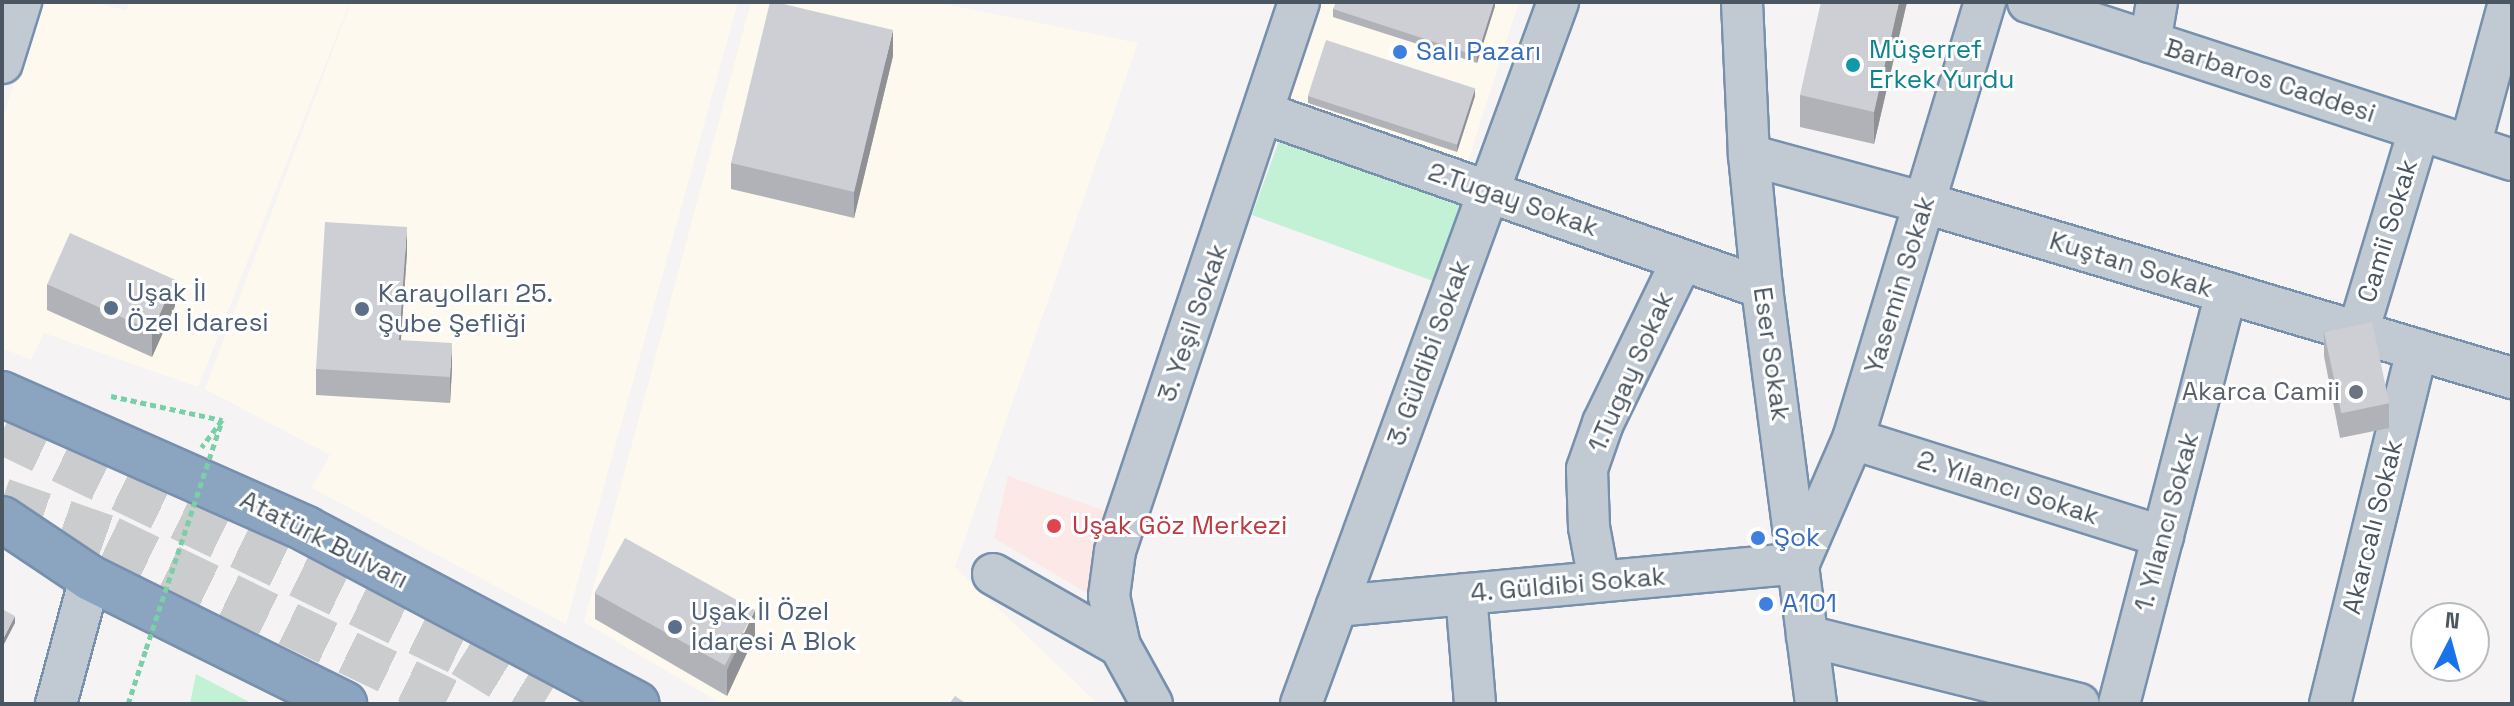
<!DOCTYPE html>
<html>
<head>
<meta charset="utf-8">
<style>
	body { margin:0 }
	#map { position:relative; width:2514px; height:706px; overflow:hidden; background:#f5f3f3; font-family:"Space Grotesk",sans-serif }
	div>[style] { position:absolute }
	.commercial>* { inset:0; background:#fdf9ef }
	.medical>* { inset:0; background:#fce8e6 }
	.green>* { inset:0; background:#c3f1d5; transform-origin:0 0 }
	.highway-tunnel>* { height:44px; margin-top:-22px; transform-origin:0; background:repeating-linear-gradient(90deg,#caccce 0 44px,transparent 0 66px) }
	.path>* { height:5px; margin-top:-2.5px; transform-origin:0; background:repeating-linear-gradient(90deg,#7ad0a6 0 6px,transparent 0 10px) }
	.roads { filter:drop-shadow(2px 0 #7690ad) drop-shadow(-2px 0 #7690ad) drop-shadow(0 2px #7690ad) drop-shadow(0 -2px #7690ad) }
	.minor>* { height:40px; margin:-20px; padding:0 20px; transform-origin:20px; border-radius:20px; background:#c1cad2 }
	.highway>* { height:44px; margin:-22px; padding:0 22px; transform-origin:22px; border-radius:22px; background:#8ba5c1 }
	.path-bridge>* { height:5px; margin-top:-2.5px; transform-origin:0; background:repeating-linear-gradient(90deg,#7ad0a6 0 6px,transparent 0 10px) }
	.wall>* { inset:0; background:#b0b2b7 }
	.shaded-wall>* { inset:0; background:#909195 }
	.building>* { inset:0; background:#cdcfd5; transform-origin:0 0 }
	.dots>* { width:22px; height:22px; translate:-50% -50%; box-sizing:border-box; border:4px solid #fff; border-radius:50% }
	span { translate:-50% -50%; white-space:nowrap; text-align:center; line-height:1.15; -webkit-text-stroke:6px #fff; paint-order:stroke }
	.culture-label { font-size:26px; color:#0d838f }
	.left { translate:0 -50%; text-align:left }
	.shop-label { font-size:26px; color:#366cbe }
	.street-label { font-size:26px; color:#4a5661 }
	.service-label { font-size:26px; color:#4e5e75 }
	.worship-label { font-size:26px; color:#5b616d }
	.right { translate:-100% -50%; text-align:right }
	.health-label { font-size:26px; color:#be3a42 }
	.frame { position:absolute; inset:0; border:4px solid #4a5661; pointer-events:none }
	.north { position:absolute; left:2410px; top:602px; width:80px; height:80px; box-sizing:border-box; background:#fff; border:2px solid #b7bbc0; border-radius:50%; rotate:6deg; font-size:22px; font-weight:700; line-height:32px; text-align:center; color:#4a5661 }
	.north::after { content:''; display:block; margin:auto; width:28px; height:36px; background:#1a73e8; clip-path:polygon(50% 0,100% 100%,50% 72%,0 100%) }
</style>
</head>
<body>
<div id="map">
	<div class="commercial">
		<div style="clip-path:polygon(38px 2px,90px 2px,126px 10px,130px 2px,350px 2px,198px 387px,44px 333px,31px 360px,2px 348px,2px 122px)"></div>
		<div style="clip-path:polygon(351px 2px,738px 2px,566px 624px,312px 488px,330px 455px,205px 389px)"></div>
		<div style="clip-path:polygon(751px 2px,935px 2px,1138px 43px,955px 567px,1098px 704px,722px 704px,584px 622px)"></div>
		<div style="clip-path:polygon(1312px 2px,1519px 2px,1468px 161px,1280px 101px)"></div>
	</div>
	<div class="medical">
		<div style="clip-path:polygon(1008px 476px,1113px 514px,1094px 597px,994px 538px)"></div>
	</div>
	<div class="green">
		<div style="left:1280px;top:138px;width:206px;height:82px;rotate:20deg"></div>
		<div style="clip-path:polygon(196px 674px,253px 704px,190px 704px)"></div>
	</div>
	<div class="highway-tunnel">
		<div style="left:2px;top:432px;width:512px;rotate:25.81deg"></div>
		<div style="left:463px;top:655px;width:94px;rotate:31.5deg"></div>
		<div style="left:2px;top:500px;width:114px;rotate:19.4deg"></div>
		<div style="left:110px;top:538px;width:383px;rotate:25.7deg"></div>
	</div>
	<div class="path">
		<div style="left:111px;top:396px;width:114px;rotate:12.2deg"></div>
		<div style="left:222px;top:420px;width:34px;rotate:127deg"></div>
		<div style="left:128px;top:704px;width:58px;rotate:-71.9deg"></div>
	</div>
	<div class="roads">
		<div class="minor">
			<div style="left:1742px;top:2px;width:153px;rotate:87.4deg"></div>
			<div style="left:1749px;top:155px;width:134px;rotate:84.4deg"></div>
			<div style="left:1762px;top:288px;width:419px;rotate:82.6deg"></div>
			<div style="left:2028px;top:2px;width:509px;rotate:18.08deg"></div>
			<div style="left:2150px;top:42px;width:41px;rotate:-80.1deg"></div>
			<div style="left:2px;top:63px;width:64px;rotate:-72.7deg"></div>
			<div style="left:1264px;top:113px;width:528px;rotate:19.36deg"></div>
			<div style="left:2470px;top:146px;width:149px;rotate:-74.8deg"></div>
			<div style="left:1749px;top:155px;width:182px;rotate:15.3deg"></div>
			<div style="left:1925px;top:203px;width:613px;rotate:16.6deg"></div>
			<div style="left:2358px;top:332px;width:211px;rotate:-73.2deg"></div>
			<div style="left:1853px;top:439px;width:325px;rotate:17.5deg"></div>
			<div style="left:993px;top:574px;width:146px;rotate:29.6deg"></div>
			<div style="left:1120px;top:646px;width:66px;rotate:61.1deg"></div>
			<div style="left:1599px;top:581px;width:55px;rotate:-100.5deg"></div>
			<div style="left:1589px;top:527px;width:58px;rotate:-92deg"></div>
			<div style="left:1587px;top:469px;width:49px;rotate:-70.8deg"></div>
			<div style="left:1603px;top:423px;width:181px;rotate:-64.1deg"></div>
			<div style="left:1466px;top:594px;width:110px;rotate:85.3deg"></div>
			<div style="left:1337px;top:606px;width:464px;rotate:-5.3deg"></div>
			<div style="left:1799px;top:563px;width:135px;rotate:-66.5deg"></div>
			<div style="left:1853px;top:439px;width:457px;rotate:-73.2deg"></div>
			<div style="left:1807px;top:636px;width:280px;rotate:14deg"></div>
			<div style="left:1120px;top:646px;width:51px;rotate:-102.4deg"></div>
			<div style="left:1109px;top:596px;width:45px;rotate:-82.4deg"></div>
			<div style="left:1115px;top:551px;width:579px;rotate:-71.47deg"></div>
			<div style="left:56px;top:704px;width:131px;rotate:-74.9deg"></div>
			<div style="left:1301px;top:704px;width:748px;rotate:-69.89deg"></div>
			<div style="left:2119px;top:704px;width:425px;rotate:-75.4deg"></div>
			<div style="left:2330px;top:704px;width:365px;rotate:-76.2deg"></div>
		</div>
		<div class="highway">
			<div style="left:2px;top:394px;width:333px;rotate:23.9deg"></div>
			<div style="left:306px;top:529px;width:374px;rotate:27.9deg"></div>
			<div style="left:2px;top:519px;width:106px;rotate:33.8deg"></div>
			<div style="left:90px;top:578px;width:284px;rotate:26.4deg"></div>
		</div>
	</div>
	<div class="path-bridge">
		<div style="left:146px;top:649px;width:241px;rotate:-71.6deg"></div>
	</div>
	<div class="wall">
		<div style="clip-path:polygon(1495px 2px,1495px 6px,1477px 63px,1333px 17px,1333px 9px)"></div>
		<div style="clip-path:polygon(1907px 2px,1874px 144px,1800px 127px,1800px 95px)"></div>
		<div style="clip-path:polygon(893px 56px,854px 218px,731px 189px,731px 163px)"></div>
		<div style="clip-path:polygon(1308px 96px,1475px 96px,1457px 152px,1308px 103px)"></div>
		<div style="clip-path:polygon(407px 252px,401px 340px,452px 369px,450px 403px,316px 395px,316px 369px)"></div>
		<div style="clip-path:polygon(47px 284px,175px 306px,152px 357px,47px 310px)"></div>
		<div style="clip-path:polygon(2324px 331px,2389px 403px,2389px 428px,2340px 438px,2324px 356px)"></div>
		<div style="clip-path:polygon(595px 593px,755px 636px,727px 696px,595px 619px)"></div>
	</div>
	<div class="shaded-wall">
		<div style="clip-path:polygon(1494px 2px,1495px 2px,1495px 6px,1477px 63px,1477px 56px)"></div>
		<div style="clip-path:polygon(1899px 2px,1907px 2px,1874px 144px,1874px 112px)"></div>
		<div style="clip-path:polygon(893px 30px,893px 56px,854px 218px,854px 192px)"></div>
		<div style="clip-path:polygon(1475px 88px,1475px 96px,1457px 152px,1457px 144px)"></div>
		<div style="clip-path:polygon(407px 227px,407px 252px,399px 366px,399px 340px)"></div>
		<div style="clip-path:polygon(175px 280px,175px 306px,152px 357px,152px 332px)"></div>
		<div style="clip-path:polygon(452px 343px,452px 369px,450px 403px,450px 377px)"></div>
		<div style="clip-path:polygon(755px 610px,755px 636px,727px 696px,727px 670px)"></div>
		<div style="clip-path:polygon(15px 616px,15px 623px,2px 648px,2px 641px)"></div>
	</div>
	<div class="building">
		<div style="clip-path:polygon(770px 2px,775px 2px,893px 30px,854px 192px,731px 163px)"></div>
		<div style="clip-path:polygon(1336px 2px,1494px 2px,1477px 56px,1333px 9px)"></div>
		<div style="clip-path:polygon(1821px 2px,1899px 2px,1874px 112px,1800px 95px)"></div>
		<div style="left:1326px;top:40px;width:157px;height:59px;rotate:18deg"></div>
		<div style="clip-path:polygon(325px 222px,407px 227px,399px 340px,452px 343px,450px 377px,316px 369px)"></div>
		<div style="left:70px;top:233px;width:115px;height:56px;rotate:24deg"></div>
		<div style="left:2372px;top:322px;width:83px;height:49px;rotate:78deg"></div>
		<div style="left:625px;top:538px;width:149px;height:63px;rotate:29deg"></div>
		<div style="clip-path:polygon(2px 609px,15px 616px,2px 641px)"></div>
		<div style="clip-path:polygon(955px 696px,967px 704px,949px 704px)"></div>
	</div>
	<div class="dots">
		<div style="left:1400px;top:52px;background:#3f7fe0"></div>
		<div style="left:1853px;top:65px;background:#0f9aa8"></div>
		<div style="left:111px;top:308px;background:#5c6f8a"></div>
		<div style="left:362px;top:309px;background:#5c6f8a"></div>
		<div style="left:2356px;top:392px;background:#6b7280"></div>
		<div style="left:1054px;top:526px;background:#e0444e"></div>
		<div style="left:1758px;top:538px;background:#3f7fe0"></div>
		<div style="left:1766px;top:604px;background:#3f7fe0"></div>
		<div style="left:675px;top:627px;background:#5c6f8a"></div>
	</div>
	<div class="culture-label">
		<span class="left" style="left:1869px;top:65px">Müşerref<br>Erkek Yurdu</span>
	</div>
	<div class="shop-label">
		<span class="left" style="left:1416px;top:52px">Salı Pazarı</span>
		<span class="left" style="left:1774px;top:538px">Şok</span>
		<span class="left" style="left:1782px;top:604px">A101</span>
	</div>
	<div class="street-label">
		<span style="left:2270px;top:81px;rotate:18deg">Barbaros Caddesi</span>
		<span style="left:1513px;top:200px;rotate:19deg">2.Tugay Sokak</span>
		<span style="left:2388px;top:231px;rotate:-73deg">Camii Sokak</span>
		<span style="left:2131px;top:265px;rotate:17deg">Kuştan Sokak</span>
		<span style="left:1900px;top:285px;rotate:-73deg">Yasemin Sokak</span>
		<span style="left:1193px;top:323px;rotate:-71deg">3. Yeşil Sokak</span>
		<span style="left:1429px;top:353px;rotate:-70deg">3. Güldibi Sokak</span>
		<span style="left:1771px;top:354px;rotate:82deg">Eser Sokak</span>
		<span style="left:1631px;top:372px;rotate:-66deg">1.Tugay Sokak</span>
		<span style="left:2008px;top:488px;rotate:18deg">2. Yılancı Sokak</span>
		<span style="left:2167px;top:522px;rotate:-75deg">1. Yılancı Sokak</span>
		<span style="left:2373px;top:527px;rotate:-76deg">Akarcalı Sokak</span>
		<span style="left:324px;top:540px;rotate:27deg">Atatürk Bulvarı</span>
		<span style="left:1568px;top:585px;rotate:-5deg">4. Güldibi Sokak</span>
	</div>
	<div class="service-label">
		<span class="left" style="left:127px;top:308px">Uşak İl<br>Özel İdaresi</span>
		<span class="left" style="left:378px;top:309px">Karayolları 25.<br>Şube Şefliği</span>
		<span class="left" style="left:691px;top:627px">Uşak İl Özel<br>İdaresi A Blok</span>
	</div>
	<div class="worship-label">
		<span class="right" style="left:2340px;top:392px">Akarca Camii</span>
	</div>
	<div class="health-label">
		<span class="left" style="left:1072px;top:526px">Uşak Göz Merkezi</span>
	</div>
	<div class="frame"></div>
	<div class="north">N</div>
</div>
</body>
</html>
